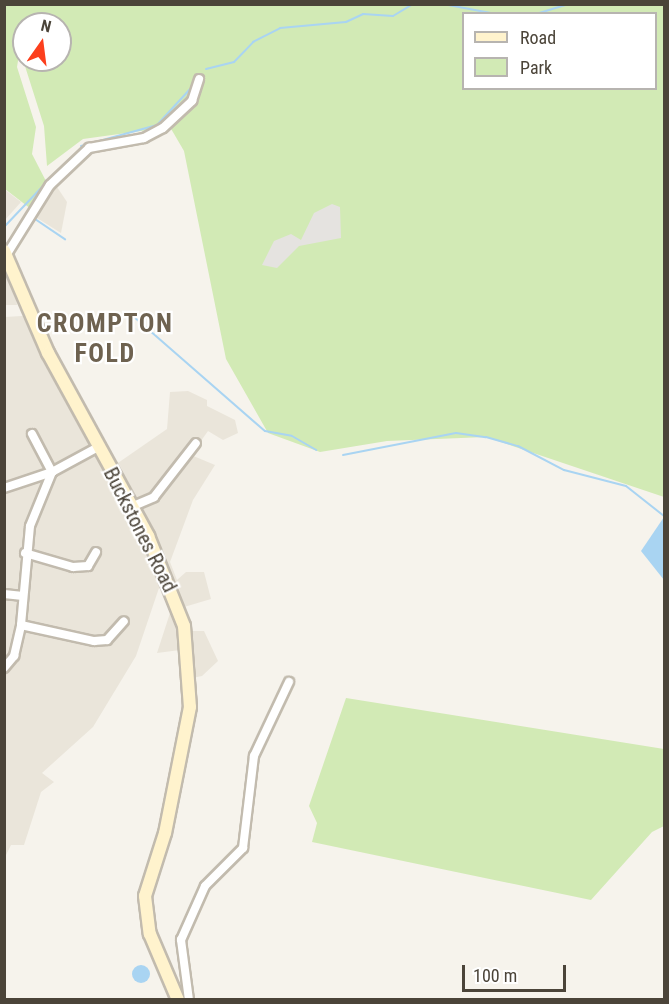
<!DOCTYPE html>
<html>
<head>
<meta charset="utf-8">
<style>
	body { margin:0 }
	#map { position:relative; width:669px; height:1004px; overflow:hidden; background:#f6f3ec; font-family:"Roboto Condensed",sans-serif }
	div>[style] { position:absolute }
	.residential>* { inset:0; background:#eae5da }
	.green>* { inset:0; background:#d2eab5 }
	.parking>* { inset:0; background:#e5e3e0 }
	.water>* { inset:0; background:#a9d4f2 }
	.round { border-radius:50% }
	.stream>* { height:2px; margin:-1px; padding:0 1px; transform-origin:1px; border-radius:1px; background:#a9d4f2 }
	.roads { filter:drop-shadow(2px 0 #c2bbae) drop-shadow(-2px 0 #c2bbae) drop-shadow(0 2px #c2bbae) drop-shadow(0 -2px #c2bbae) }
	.minor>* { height:8px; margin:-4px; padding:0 4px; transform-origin:4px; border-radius:4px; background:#fff }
	.secondary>* { height:12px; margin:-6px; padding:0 6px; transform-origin:6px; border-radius:6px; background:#fff3cd }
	span { translate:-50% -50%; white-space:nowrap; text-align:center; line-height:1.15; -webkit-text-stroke:4.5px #fff; paint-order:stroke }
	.street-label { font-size:20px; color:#4b4439 }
	.district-label { font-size:26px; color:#6e6250; font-weight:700; letter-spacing:1.5px }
	.frame { position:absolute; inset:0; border:6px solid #4b4439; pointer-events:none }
	.legend { position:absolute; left:462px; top:12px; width:195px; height:78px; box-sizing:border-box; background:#fff; border:2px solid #b7b4b0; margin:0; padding:8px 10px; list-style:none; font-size:18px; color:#4b4439 }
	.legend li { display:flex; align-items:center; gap:12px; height:30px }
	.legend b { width:30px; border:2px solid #b7b4b0 }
	.north { position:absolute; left:12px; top:12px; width:60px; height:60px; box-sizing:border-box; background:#fff; border:2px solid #b7b4b0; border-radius:50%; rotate:14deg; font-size:16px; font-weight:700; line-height:24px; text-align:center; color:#4b4439 }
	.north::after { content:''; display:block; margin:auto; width:21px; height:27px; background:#fc3f1d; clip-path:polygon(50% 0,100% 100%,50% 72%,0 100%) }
	.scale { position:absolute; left:462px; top:965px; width:104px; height:27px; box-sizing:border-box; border:3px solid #4b4439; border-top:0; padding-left:8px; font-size:18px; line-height:21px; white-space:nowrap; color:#4b4439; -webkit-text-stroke:4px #fff; paint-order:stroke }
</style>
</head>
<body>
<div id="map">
	<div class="residential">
		<div style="clip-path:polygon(53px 181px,67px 202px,61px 233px,29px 213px)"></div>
		<div style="clip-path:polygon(4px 189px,21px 202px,5px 220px)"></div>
		<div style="clip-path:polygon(4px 270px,13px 280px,17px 305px,5px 305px)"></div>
		<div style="clip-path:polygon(38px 315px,115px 465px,167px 429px,170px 392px,188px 391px,207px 400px,207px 406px,235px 420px,238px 433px,223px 440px,208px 431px,191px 455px,215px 465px,193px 500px,170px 562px,177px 580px,186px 572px,204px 572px,211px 599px,184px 607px,191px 631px,204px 631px,218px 661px,202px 676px,182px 680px,180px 650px,157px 653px,171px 610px,161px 582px,136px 656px,93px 727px,42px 773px,54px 782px,41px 792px,24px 845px,11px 845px,5px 857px,5px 317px)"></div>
	</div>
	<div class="green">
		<div style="clip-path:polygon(evenodd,5px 5px,664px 5px,664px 497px,486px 437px,387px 441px,320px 452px,268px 433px,226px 359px,184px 151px,170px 127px,83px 139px,47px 166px,44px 126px,24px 63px,60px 60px,60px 24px,24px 24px,17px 67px,36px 127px,32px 154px,48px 185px,31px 209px,5px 189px,5px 5px,464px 14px,656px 14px,656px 88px,464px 88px,464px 14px)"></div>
		<div style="clip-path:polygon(346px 698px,664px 749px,664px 826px,652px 832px,591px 900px,312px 842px,317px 823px,309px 806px)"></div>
	</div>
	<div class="parking">
		<div style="clip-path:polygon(332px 204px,340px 207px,341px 238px,299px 246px,277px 268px,262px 265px,274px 241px,291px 234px,301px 240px,314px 213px)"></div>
	</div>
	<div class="water">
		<div style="clip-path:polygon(664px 517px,664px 580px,641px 551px)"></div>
		<div class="round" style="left:132px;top:965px;width:18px;height:18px"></div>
	</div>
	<div class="stream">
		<div style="left:443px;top:4px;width:54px;rotate:10.7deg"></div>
		<div style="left:536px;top:14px;width:34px;rotate:-17deg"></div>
		<div style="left:206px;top:69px;width:29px;rotate:-14deg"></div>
		<div style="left:234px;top:62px;width:28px;rotate:-46deg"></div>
		<div style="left:253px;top:42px;width:30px;rotate:-27deg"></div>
		<div style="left:280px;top:28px;width:66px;rotate:-5.2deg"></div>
		<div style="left:346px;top:22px;width:19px;rotate:-25deg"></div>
		<div style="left:363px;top:14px;width:30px;rotate:4deg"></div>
		<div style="left:393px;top:16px;width:23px;rotate:-31deg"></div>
		<div style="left:81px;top:146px;width:79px;rotate:-15.4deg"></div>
		<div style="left:157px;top:125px;width:52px;rotate:-47.4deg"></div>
		<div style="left:32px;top:217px;width:40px;rotate:34deg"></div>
		<div style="left:4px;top:227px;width:59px;rotate:-46.4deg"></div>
		<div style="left:133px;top:316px;width:175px;rotate:41.1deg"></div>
		<div style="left:265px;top:431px;width:27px;rotate:10deg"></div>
		<div style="left:292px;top:436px;width:28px;rotate:30deg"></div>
		<div style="left:343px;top:455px;width:115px;rotate:-11deg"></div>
		<div style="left:456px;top:433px;width:30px;rotate:8deg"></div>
		<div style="left:486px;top:437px;width:33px;rotate:16deg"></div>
		<div style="left:518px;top:446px;width:52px;rotate:27.6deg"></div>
		<div style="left:564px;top:470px;width:64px;rotate:14.5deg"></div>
		<div style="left:626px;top:486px;width:48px;rotate:38.3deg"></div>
	</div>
	<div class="roads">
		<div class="minor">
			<div style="left:7px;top:254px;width:81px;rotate:-58.1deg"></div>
			<div style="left:50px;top:185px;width:54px;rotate:-43.5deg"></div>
			<div style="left:89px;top:148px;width:56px;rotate:-10.3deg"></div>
			<div style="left:144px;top:138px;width:21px;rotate:-28deg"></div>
			<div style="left:163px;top:128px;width:40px;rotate:-43deg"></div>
			<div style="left:192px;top:101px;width:23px;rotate:-72deg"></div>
			<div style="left:4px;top:488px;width:51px;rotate:-18.4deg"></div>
			<div style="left:52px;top:472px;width:52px;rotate:-28.5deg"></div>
			<div style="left:131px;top:507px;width:25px;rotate:-23deg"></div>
			<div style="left:154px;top:497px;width:68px;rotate:-52.1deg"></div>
			<div style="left:25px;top:553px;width:50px;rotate:16.3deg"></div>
			<div style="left:73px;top:567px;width:15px;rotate:-4deg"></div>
			<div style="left:88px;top:566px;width:16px;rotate:-60deg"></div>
			<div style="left:4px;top:594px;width:19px;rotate:6deg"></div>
			<div style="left:21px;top:625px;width:75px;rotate:12.4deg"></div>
			<div style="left:94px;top:641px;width:13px;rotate:-4deg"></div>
			<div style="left:107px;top:640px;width:25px;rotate:-48deg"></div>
			<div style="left:4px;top:668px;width:16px;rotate:-50deg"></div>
			<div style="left:14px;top:656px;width:32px;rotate:-77deg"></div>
			<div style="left:21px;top:625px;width:99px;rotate:-84.8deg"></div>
			<div style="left:30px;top:526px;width:58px;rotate:-67.8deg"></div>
			<div style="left:52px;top:472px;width:43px;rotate:-117.8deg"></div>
			<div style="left:189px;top:1000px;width:61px;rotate:-97.6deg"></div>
			<div style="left:181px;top:940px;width:59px;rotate:-66deg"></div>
			<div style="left:205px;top:886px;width:54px;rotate:-45deg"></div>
			<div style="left:243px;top:848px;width:93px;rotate:-83.2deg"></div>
			<div style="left:254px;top:756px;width:82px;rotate:-64.7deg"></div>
		</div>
		<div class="secondary">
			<div style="left:4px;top:251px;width:111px;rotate:66.7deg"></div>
			<div style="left:48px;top:353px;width:209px;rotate:61.3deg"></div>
			<div style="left:148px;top:536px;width:97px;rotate:68.2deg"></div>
			<div style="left:184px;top:626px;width:81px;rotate:85.8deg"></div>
			<div style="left:190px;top:707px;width:128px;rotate:101.2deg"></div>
			<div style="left:165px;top:833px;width:66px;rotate:107.6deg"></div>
			<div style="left:145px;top:896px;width:38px;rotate:83deg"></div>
			<div style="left:150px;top:934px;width:72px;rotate:67deg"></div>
		</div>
	</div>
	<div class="street-label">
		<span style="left:140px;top:530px;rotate:63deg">Buckstones Road</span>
	</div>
	<div class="district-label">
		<span style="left:105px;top:339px">CROMPTON<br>FOLD</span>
	</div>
	<div class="frame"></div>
	<ul class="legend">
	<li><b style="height:8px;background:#fff3cd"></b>Road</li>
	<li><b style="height:16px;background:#d2eab5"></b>Park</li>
	</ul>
	<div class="north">N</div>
	<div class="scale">100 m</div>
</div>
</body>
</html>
